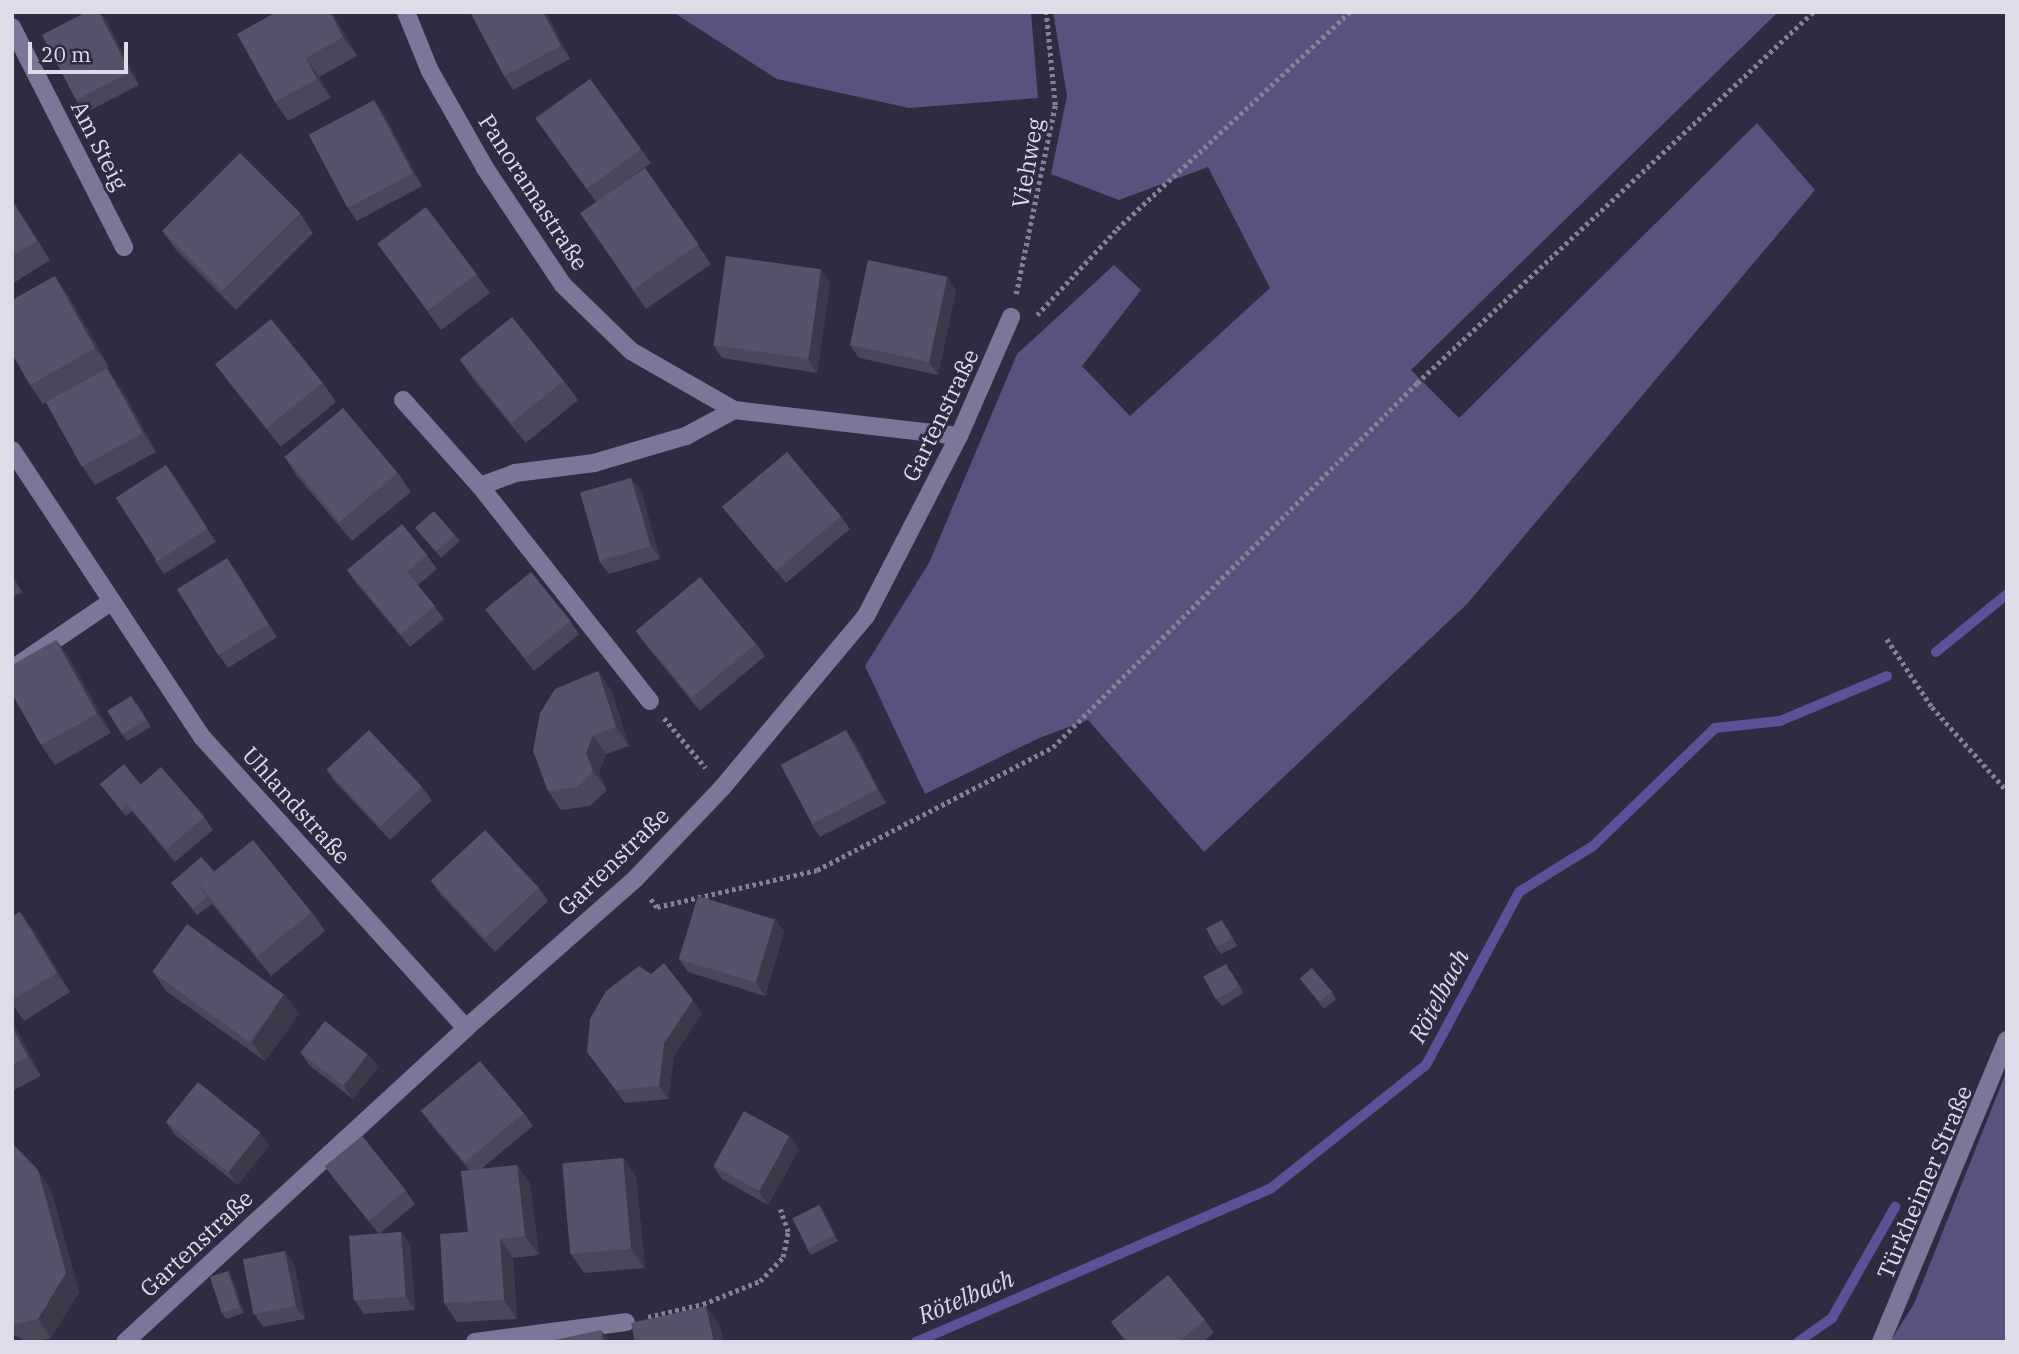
<!DOCTYPE html>
<html>
<head>
<meta charset="utf-8">
<style>
	body { margin:0 }
	#map { position:relative; width:2019px; height:1354px; overflow:hidden; background:#2f2c41; font-family:"IBM Plex Serif",serif }
	div>[style] { position:absolute }
	.green>* { inset:0; background:#58527e }
	.stream>* { height:10px; margin:-5px; padding:0 5px; transform-origin:5px; border-radius:5px; background:#5e4f99 }
	.path>* { height:4.5px; margin-top:-2.25px; transform-origin:0; background:repeating-linear-gradient(90deg,#848293 0 3.5px,transparent 0 7px) }
	.minor>* { height:18px; margin:-9px; padding:0 9px; transform-origin:9px; border-radius:9px; background:#7b7799 }
	.wall>* { inset:0; background:#49475a }
	.shaded-wall>* { inset:0; background:#3c3a4a }
	.building>* { inset:0; background:#555369; transform-origin:0 0 }
	span { translate:-50% -50%; white-space:nowrap; text-align:center; line-height:1.15; -webkit-text-stroke:6px #2f2c41; paint-order:stroke }
	.street-label { font-size:23px; color:#dddce9 }
	.water-label { font-size:24px; color:#dad8ed; font-style:italic }
	.frame { position:absolute; inset:0; border:14px solid #dddce9; pointer-events:none }
	.scale { position:absolute; left:28px; top:42px; width:100px; height:32px; box-sizing:border-box; border:4px solid #dddce9; border-top:0; padding-left:9px; font-size:21px; line-height:24px; white-space:nowrap; color:#dddce9; -webkit-text-stroke:5px #2f2c41; paint-order:stroke }
</style>
</head>
<body>
<div id="map">
	<div class="green">
		<div style="clip-path:polygon(673px 12px,1031px 12px,1038px 98px,909px 108px,777px 79px)"></div>
		<div style="clip-path:polygon(1053px 12px,1778px 12px,1411px 370px,1459px 418px,1757px 123px,1815px 190px,1467px 604px,1204px 852px,1088px 720px,1039px 738px,925px 794px,865px 666px,929px 563px,1017px 354px,1114px 265px,1141px 290px,1082px 366px,1130px 416px,1270px 288px,1208px 167px,1119px 200px,1051px 174px,1067px 96px)"></div>
		<div style="clip-path:polygon(2007px 1070px,2007px 1342px,1890px 1342px,1914px 1304px)"></div>
	</div>
	<div class="stream">
		<div style="left:1936px;top:652px;width:92px;rotate:-39.2deg"></div>
		<div style="left:916px;top:1342px;width:386px;rotate:-23.4deg"></div>
		<div style="left:1270px;top:1189px;width:199px;rotate:-38.5deg"></div>
		<div style="left:1426px;top:1065px;width:196px;rotate:-61.7deg"></div>
		<div style="left:1519px;top:892px;width:87px;rotate:-31.9deg"></div>
		<div style="left:1593px;top:846px;width:170px;rotate:-44deg"></div>
		<div style="left:1715px;top:728px;width:65px;rotate:-6.1deg"></div>
		<div style="left:1780px;top:721px;width:116px;rotate:-22.8deg"></div>
		<div style="left:1798px;top:1342px;width:42px;rotate:-35.2deg"></div>
		<div style="left:1832px;top:1318px;width:128px;rotate:-60.4deg"></div>
	</div>
	<div class="path">
		<div style="left:1016px;top:294px;width:193px;rotate:-78.3deg"></div>
		<div style="left:1055px;top:105px;width:93px;rotate:-95.5deg"></div>
		<div style="left:1037px;top:315px;width:117px;rotate:-47.1deg"></div>
		<div style="left:1117px;top:229px;width:318px;rotate:-43deg"></div>
		<div style="left:1887px;top:639px;width:82px;rotate:56.5deg"></div>
		<div style="left:1932px;top:707px;width:113px;rotate:48.2deg"></div>
		<div style="left:664px;top:718px;width:65px;rotate:50deg"></div>
		<div style="left:651px;top:899px;width:10px;rotate:53deg"></div>
		<div style="left:657px;top:907px;width:164px;rotate:-13deg"></div>
		<div style="left:817px;top:870px;width:266px;rotate:-27.5deg"></div>
		<div style="left:1053px;top:747px;width:515px;rotate:-45deg"></div>
		<div style="left:1417px;top:383px;width:543px;rotate:-43.13deg"></div>
		<div style="left:648px;top:1317px;width:57px;rotate:-13.3deg"></div>
		<div style="left:703px;top:1304px;width:61px;rotate:-22deg"></div>
		<div style="left:760px;top:1281px;width:33px;rotate:-46deg"></div>
		<div style="left:783px;top:1257px;width:25px;rotate:-79deg"></div>
		<div style="left:788px;top:1232px;width:24px;rotate:-109deg"></div>
	</div>
	<div class="minor">
		<div style="left:406px;top:12px;width:64px;rotate:67.9deg"></div>
		<div style="left:430px;top:71px;width:112px;rotate:60.4deg"></div>
		<div style="left:485px;top:168px;width:141px;rotate:56.3deg"></div>
		<div style="left:563px;top:285px;width:95px;rotate:44.1deg"></div>
		<div style="left:631px;top:351px;width:119px;rotate:29.8deg"></div>
		<div style="left:734px;top:410px;width:226px;rotate:6.6deg"></div>
		<div style="left:12px;top:27px;width:247px;rotate:63deg"></div>
		<div style="left:403px;top:400px;width:115px;rotate:48.2deg"></div>
		<div style="left:480px;top:486px;width:37px;rotate:-20deg"></div>
		<div style="left:515px;top:473px;width:80px;rotate:-7.2deg"></div>
		<div style="left:594px;top:463px;width:96px;rotate:-16.4deg"></div>
		<div style="left:686px;top:436px;width:55px;rotate:-28.4deg"></div>
		<div style="left:12px;top:450px;width:344px;rotate:56.5deg"></div>
		<div style="left:202px;top:737px;width:393px;rotate:47.8deg"></div>
		<div style="left:480px;top:486px;width:274px;rotate:51.7deg"></div>
		<div style="left:12px;top:669px;width:121px;rotate:-34.2deg"></div>
		<div style="left:125px;top:1342px;width:464px;rotate:-42.6deg"></div>
		<div style="left:466px;top:1028px;width:227px;rotate:-41.4deg"></div>
		<div style="left:636px;top:878px;width:124px;rotate:-46.3deg"></div>
		<div style="left:722px;top:788px;width:224px;rotate:-50.1deg"></div>
		<div style="left:866px;top:616px;width:203px;rotate:-62.7deg"></div>
		<div style="left:959px;top:436px;width:130px;rotate:-66.4deg"></div>
		<div style="left:475px;top:1342px;width:152px;rotate:-7.5deg"></div>
		<div style="left:1881px;top:1342px;width:327px;rotate:-67.4deg"></div>
	</div>
	<div class="wall">
		<div style="clip-path:polygon(276px 12px,332px 12px,357px 56px,319px 77px,331px 98px,288px 121px,275px 102px)"></div>
		<div style="clip-path:polygon(546px 12px,570px 59px,513px 90px,504px 76px)"></div>
		<div style="clip-path:polygon(106px 20px,139px 85px,85px 113px,76px 100px)"></div>
		<div style="clip-path:polygon(590px 79px,651px 163px,604px 197px,645px 168px,711px 264px,646px 309px,580px 213px,596px 202px,535px 118px)"></div>
		<div style="clip-path:polygon(383px 113px,422px 186px,357px 221px,348px 208px)"></div>
		<div style="clip-path:polygon(12px 199px,50px 260px,12px 284px)"></div>
		<div style="clip-path:polygon(300px 213px,313px 233px,236px 310px,176px 250px,162px 231px)"></div>
		<div style="clip-path:polygon(377px 243px,476px 274px,490px 293px,441px 330px)"></div>
		<div style="clip-path:polygon(947px 277px,956px 290px,938px 375px,859px 358px,850px 345px)"></div>
		<div style="clip-path:polygon(830px 283px,817px 373px,722px 358px,713px 345px)"></div>
		<div style="clip-path:polygon(68px 295px,109px 367px,62px 393px,121px 388px,156px 452px,95px 485px,82px 466px,46px 402px,43px 404px,30px 385px)"></div>
		<div style="clip-path:polygon(460px 360px,564px 381px,578px 400px,526px 443px,473px 379px)"></div>
		<div style="clip-path:polygon(216px 365px,323px 383px,336px 402px,281px 447px,230px 384px)"></div>
		<div style="clip-path:polygon(284px 456px,398px 473px,411px 492px,352px 541px,297px 476px)"></div>
		<div style="clip-path:polygon(166px 465px,216px 542px,164px 574px,155px 561px)"></div>
		<div style="clip-path:polygon(631px 478px,641px 491px,660px 559px,609px 574px,599px 561px)"></div>
		<div style="clip-path:polygon(722px 506px,841px 516px,850px 529px,786px 583px,732px 519px)"></div>
		<div style="clip-path:polygon(415px 528px,455px 535px,460px 541px,441px 558px)"></div>
		<div style="clip-path:polygon(427px 555px,437px 569px,418px 585px,444px 619px,410px 647px,356px 583px,347px 570px)"></div>
		<div style="clip-path:polygon(236px 571px,277px 637px,228px 668px,219px 655px)"></div>
		<div style="clip-path:polygon(12px 574px,22px 592px,12px 597px)"></div>
		<div style="clip-path:polygon(485px 609px,570px 621px,579px 634px,534px 671px)"></div>
		<div style="clip-path:polygon(636px 631px,756px 643px,765px 656px,700px 711px,645px 644px)"></div>
		<div style="clip-path:polygon(56px 640px,70px 659px,111px 733px,55px 765px,41px 745px)"></div>
		<div style="clip-path:polygon(598px 671px,611px 690px,629px 746px,606px 754px,599px 773px,607px 790px,590px 806px,561px 810px,548px 791px)"></div>
		<div style="clip-path:polygon(136px 702px,151px 727px,127px 741px,122px 734px)"></div>
		<div style="clip-path:polygon(855px 743px,886px 803px,820px 837px,811px 824px)"></div>
		<div style="clip-path:polygon(327px 770px,422px 787px,432px 800px,390px 840px,336px 783px)"></div>
		<div style="clip-path:polygon(100px 784px,141px 785px,204px 817px,213px 830px,175px 862px,132px 811px,126px 816px)"></div>
		<div style="clip-path:polygon(214px 871px,312px 912px,325px 931px,271px 976px,212px 904px,197px 915px,171px 883px)"></div>
		<div style="clip-path:polygon(431px 881px,539px 888px,548px 901px,495px 952px,440px 894px)"></div>
		<div style="clip-path:polygon(20px 912px,34px 931px,70px 992px,24px 1021px,12px 1004px,12px 916px)"></div>
		<div style="clip-path:polygon(775px 919px,784px 932px,765px 996px,688px 972px,679px 959px)"></div>
		<div style="clip-path:polygon(1227px 927px,1237px 946px,1221px 954px,1216px 948px)"></div>
		<div style="clip-path:polygon(1231px 971px,1244px 993px,1222px 1006px,1217px 1000px)"></div>
		<div style="clip-path:polygon(153px 972px,299px 1014px,265px 1061px,166px 991px)"></div>
		<div style="clip-path:polygon(1300px 979px,1332px 992px,1336px 999px,1324px 1009px)"></div>
		<div style="clip-path:polygon(702px 1013px,674px 1056px,668px 1099px,625px 1103px,597px 1065px)"></div>
		<div style="clip-path:polygon(12px 1020px,41px 1076px,12px 1091px)"></div>
		<div style="clip-path:polygon(301px 1053px,368px 1054px,378px 1067px,353px 1099px,310px 1066px)"></div>
		<div style="clip-path:polygon(420px 1110px,524px 1113px,533px 1126px,481px 1169px,517px 1165px,530px 1184px,539px 1255px,513px 1258px,517px 1319px,457px 1322px,444px 1303px,468px 1232px,469px 1170px,430px 1123px)"></div>
		<div style="clip-path:polygon(166px 1122px,260px 1133px,269px 1146px,238px 1185px,175px 1135px)"></div>
		<div style="clip-path:polygon(12px 1143px,51px 1190px,79px 1292px,51px 1338px,35px 1342px,27px 1342px,12px 1334px)"></div>
		<div style="clip-path:polygon(799px 1149px,768px 1205px,722px 1179px,713px 1166px)"></div>
		<div style="clip-path:polygon(623px 1158px,636px 1177px,645px 1268px,584px 1273px,571px 1254px)"></div>
		<div style="clip-path:polygon(325px 1166px,406px 1191px,415px 1204px,379px 1234px,401px 1232px,410px 1245px,415px 1310px,364px 1314px,355px 1301px,379px 1234px,334px 1179px)"></div>
		<div style="clip-path:polygon(819px 1205px,824px 1212px,838px 1241px,811px 1255px,806px 1248px)"></div>
		<div style="clip-path:polygon(294px 1264px,305px 1319px,263px 1327px,254px 1313px)"></div>
		<div style="clip-path:polygon(228px 1271px,232px 1277px,244px 1313px,226px 1319px,222px 1313px)"></div>
		<div style="clip-path:polygon(1205px 1320px,1214px 1333px,1203px 1342px,1126px 1342px,1111px 1322px)"></div>
	</div>
	<div class="shaded-wall">
		<div style="clip-path:polygon(99px 12px,106px 20px,139px 85px,130px 72px)"></div>
		<div style="clip-path:polygon(330px 12px,332px 12px,357px 56px,343px 37px)"></div>
		<div style="clip-path:polygon(543px 12px,546px 12px,570px 59px,561px 46px)"></div>
		<div style="clip-path:polygon(306px 58px,319px 77px,331px 98px,317px 79px)"></div>
		<div style="clip-path:polygon(374px 100px,383px 113px,422px 186px,413px 173px)"></div>
		<div style="clip-path:polygon(12px 199px,50px 260px,12px 201px)"></div>
		<div style="clip-path:polygon(821px 270px,830px 283px,817px 373px,808px 359px)"></div>
		<div style="clip-path:polygon(55px 276px,68px 295px,109px 367px,95px 348px)"></div>
		<div style="clip-path:polygon(947px 277px,956px 290px,938px 375px,929px 362px)"></div>
		<div style="clip-path:polygon(107px 368px,121px 388px,156px 452px,143px 433px)"></div>
		<div style="clip-path:polygon(166px 465px,176px 478px,216px 542px,207px 529px)"></div>
		<div style="clip-path:polygon(631px 478px,641px 491px,660px 559px,651px 546px)"></div>
		<div style="clip-path:polygon(227px 558px,236px 571px,277px 637px,268px 624px)"></div>
		<div style="clip-path:polygon(12px 574px,22px 592px,12px 578px)"></div>
		<div style="clip-path:polygon(56px 640px,70px 659px,111px 733px,97px 714px)"></div>
		<div style="clip-path:polygon(598px 671px,611px 690px,629px 746px,616px 727px)"></div>
		<div style="clip-path:polygon(846px 730px,855px 743px,886px 803px,877px 789px)"></div>
		<div style="clip-path:polygon(593px 735px,606px 754px,599px 773px,607px 790px,593px 771px,586px 753px)"></div>
		<div style="clip-path:polygon(20px 912px,34px 931px,70px 992px,57px 973px)"></div>
		<div style="clip-path:polygon(775px 919px,784px 932px,765px 996px,756px 983px)"></div>
		<div style="clip-path:polygon(285px 994px,299px 1014px,265px 1061px,252px 1042px)"></div>
		<div style="clip-path:polygon(693px 1000px,702px 1013px,674px 1056px,668px 1099px,659px 1086px,664px 1043px)"></div>
		<div style="clip-path:polygon(12px 1020px,41px 1076px,28px 1057px,12px 1027px)"></div>
		<div style="clip-path:polygon(368px 1054px,378px 1067px,353px 1099px,344px 1086px)"></div>
		<div style="clip-path:polygon(260px 1133px,269px 1146px,238px 1185px,229px 1172px)"></div>
		<div style="clip-path:polygon(790px 1136px,799px 1149px,768px 1205px,759px 1192px)"></div>
		<div style="clip-path:polygon(623px 1158px,636px 1177px,645px 1268px,631px 1249px)"></div>
		<div style="clip-path:polygon(517px 1165px,530px 1184px,539px 1255px,525px 1236px)"></div>
		<div style="clip-path:polygon(38px 1170px,51px 1190px,79px 1292px,51px 1338px,38px 1319px)"></div>
		<div style="clip-path:polygon(819px 1205px,824px 1212px,838px 1241px,834px 1235px)"></div>
		<div style="clip-path:polygon(401px 1232px,410px 1245px,415px 1310px,406px 1297px)"></div>
		<div style="clip-path:polygon(500px 1239px,513px 1258px,517px 1319px,504px 1300px)"></div>
		<div style="clip-path:polygon(285px 1251px,294px 1264px,305px 1319px,296px 1306px)"></div>
		<div style="clip-path:polygon(228px 1271px,232px 1277px,244px 1313px,240px 1307px)"></div>
		<div style="clip-path:polygon(706px 1306px,720px 1325px,724px 1342px,714px 1342px)"></div>
		<div style="clip-path:polygon(601px 1330px,610px 1342px,604px 1342px)"></div>
	</div>
	<div class="building">
		<div style="clip-path:polygon(86px 12px,99px 12px,130px 72px,76px 100px,42px 35px)"></div>
		<div style="clip-path:polygon(276px 12px,330px 12px,343px 37px,306px 58px,317px 79px,275px 102px,237px 34px)"></div>
		<div style="clip-path:polygon(470px 12px,543px 12px,561px 46px,504px 76px)"></div>
		<div style="left:590px;top:79px;width:87px;height:67px;rotate:54deg"></div>
		<div style="left:374px;top:100px;width:83px;height:74px;rotate:62deg"></div>
		<div style="left:240px;top:153px;width:85px;height:110px;rotate:45deg"></div>
		<div style="left:645px;top:168px;width:93px;height:79px;rotate:55deg"></div>
		<div style="clip-path:polygon(12px 201px,37px 241px,12px 256px)"></div>
		<div style="left:426px;top:207px;width:84px;height:61px;rotate:53deg"></div>
		<div style="left:726px;top:256px;width:96px;height:90px;rotate:8deg"></div>
		<div style="left:868px;top:260px;width:81px;height:87px;rotate:12deg"></div>
		<div style="clip-path:polygon(55px 276px,95px 348px,30px 385px,12px 354px,12px 300px)"></div>
		<div style="left:512px;top:317px;width:82px;height:67px;rotate:51deg"></div>
		<div style="left:271px;top:319px;width:82px;height:72px;rotate:51deg"></div>
		<div style="left:107px;top:368px;width:74px;height:70px;rotate:61deg"></div>
		<div style="left:343px;top:408px;width:85px;height:76px;rotate:50deg"></div>
		<div style="left:787px;top:452px;width:84px;height:85px;rotate:50deg"></div>
		<div style="left:166px;top:465px;width:76px;height:60px;rotate:57deg"></div>
		<div style="left:631px;top:478px;width:71px;height:53px;rotate:74deg"></div>
		<div style="left:434px;top:511px;width:32px;height:25px;rotate:49deg"></div>
		<div style="clip-path:polygon(402px 524px,427px 555px,407px 572px,435px 606px,401px 634px,347px 570px)"></div>
		<div style="left:227px;top:558px;width:78px;height:59px;rotate:58deg"></div>
		<div style="left:531px;top:572px;width:63px;height:59px;rotate:51deg"></div>
		<div style="left:700px;top:577px;width:87px;height:84px;rotate:50deg"></div>
		<div style="clip-path:polygon(56px 640px,97px 714px,41px 745px,12px 694px,12px 665px)"></div>
		<div style="clip-path:polygon(598px 671px,616px 727px,593px 735px,586px 753px,593px 771px,577px 787px,548px 791px,533px 751px,540px 713px,555px 689px)"></div>
		<div style="left:131px;top:696px;width:28px;height:28px;rotate:58deg"></div>
		<div style="left:369px;top:730px;width:78px;height:58px;rotate:47deg"></div>
		<div style="left:846px;top:730px;width:67px;height:74px;rotate:62deg"></div>
		<div style="clip-path:polygon(124px 764px,141px 785px,123px 799px,127px 805px,121px 810px,100px 784px)"></div>
		<div style="left:161px;top:767px;width:66px;height:50px;rotate:49deg"></div>
		<div style="left:485px;top:830px;width:79px;height:74px;rotate:47deg"></div>
		<div style="left:253px;top:840px;width:93px;height:70px;rotate:51deg"></div>
		<div style="clip-path:polygon(201px 857px,214px 871px,198px 884px,207px 897px,193px 909px,171px 883px)"></div>
		<div style="left:698px;top:896px;width:80px;height:66px;rotate:17deg"></div>
		<div style="clip-path:polygon(20px 912px,57px 973px,12px 1000px,12px 916px)"></div>
		<div style="left:1222px;top:920px;width:21px;height:18px;rotate:62deg"></div>
		<div style="left:187px;top:924px;width:120px;height:59px;rotate:36deg"></div>
		<div style="clip-path:polygon(664px 963px,693px 1000px,664px 1043px,659px 1086px,616px 1090px,587px 1052px,590px 1019px,606px 991px,639px 966px,651px 974px)"></div>
		<div style="left:1226px;top:964px;width:26px;height:26px;rotate:61deg"></div>
		<div style="left:1312px;top:968px;width:31px;height:16px;rotate:50deg"></div>
		<div style="left:325px;top:1021px;width:54px;height:40px;rotate:38deg"></div>
		<div style="clip-path:polygon(12px 1027px,28px 1057px,12px 1065px)"></div>
		<div style="left:480px;top:1061px;width:68px;height:77px;rotate:50deg"></div>
		<div style="left:198px;top:1082px;width:80px;height:51px;rotate:39deg"></div>
		<div style="left:744px;top:1111px;width:52px;height:63px;rotate:29deg"></div>
		<div style="left:362px;top:1136px;width:70px;height:48px;rotate:51deg"></div>
		<div style="clip-path:polygon(12px 1143px,38px 1170px,66px 1273px,38px 1319px,16px 1324px,12px 1322px)"></div>
		<div style="left:623px;top:1158px;width:91px;height:61px;rotate:85deg"></div>
		<div style="clip-path:polygon(517px 1165px,525px 1236px,500px 1239px,504px 1300px,444px 1303px,440px 1234px,468px 1232px,461px 1171px)"></div>
		<div style="left:819px;top:1205px;width:34px;height:30px;rotate:63deg"></div>
		<div style="left:401px;top:1232px;width:65px;height:52px;rotate:86deg"></div>
		<div style="left:285px;top:1251px;width:56px;height:43px;rotate:79deg"></div>
		<div style="left:228px;top:1271px;width:38px;height:19px;rotate:72deg"></div>
		<div style="clip-path:polygon(1168px 1275px,1205px 1320px,1178px 1342px,1127px 1342px,1111px 1322px)"></div>
		<div style="clip-path:polygon(706px 1306px,714px 1342px,635px 1342px,631px 1323px)"></div>
		<div style="clip-path:polygon(601px 1330px,604px 1342px,545px 1342px)"></div>
	</div>
	<div class="street-label">
		<span style="left:100px;top:145px;rotate:63deg">Am Steig</span>
		<span style="left:1027px;top:163px;rotate:-80deg">Viehweg</span>
		<span style="left:534px;top:192px;rotate:57deg">Panoramastraße</span>
		<span style="left:940px;top:415px;rotate:-64deg">Gartenstraße</span>
		<span style="left:297px;top:805px;rotate:48deg">Uhlandstraße</span>
		<span style="left:613px;top:861px;rotate:-44deg">Gartenstraße</span>
		<span style="left:1924px;top:1182px;rotate:-67deg">Türkheimer Straße</span>
		<span style="left:196px;top:1243px;rotate:-43deg">Gartenstraße</span>
	</div>
	<div class="water-label">
		<span style="left:1439px;top:996px;rotate:-62deg">Rötelbach</span>
		<span style="left:966px;top:1297px;rotate:-23deg">Rötelbach</span>
	</div>
	<div class="frame"></div>
	<div class="scale">20 m</div>
</div>
</body>
</html>
